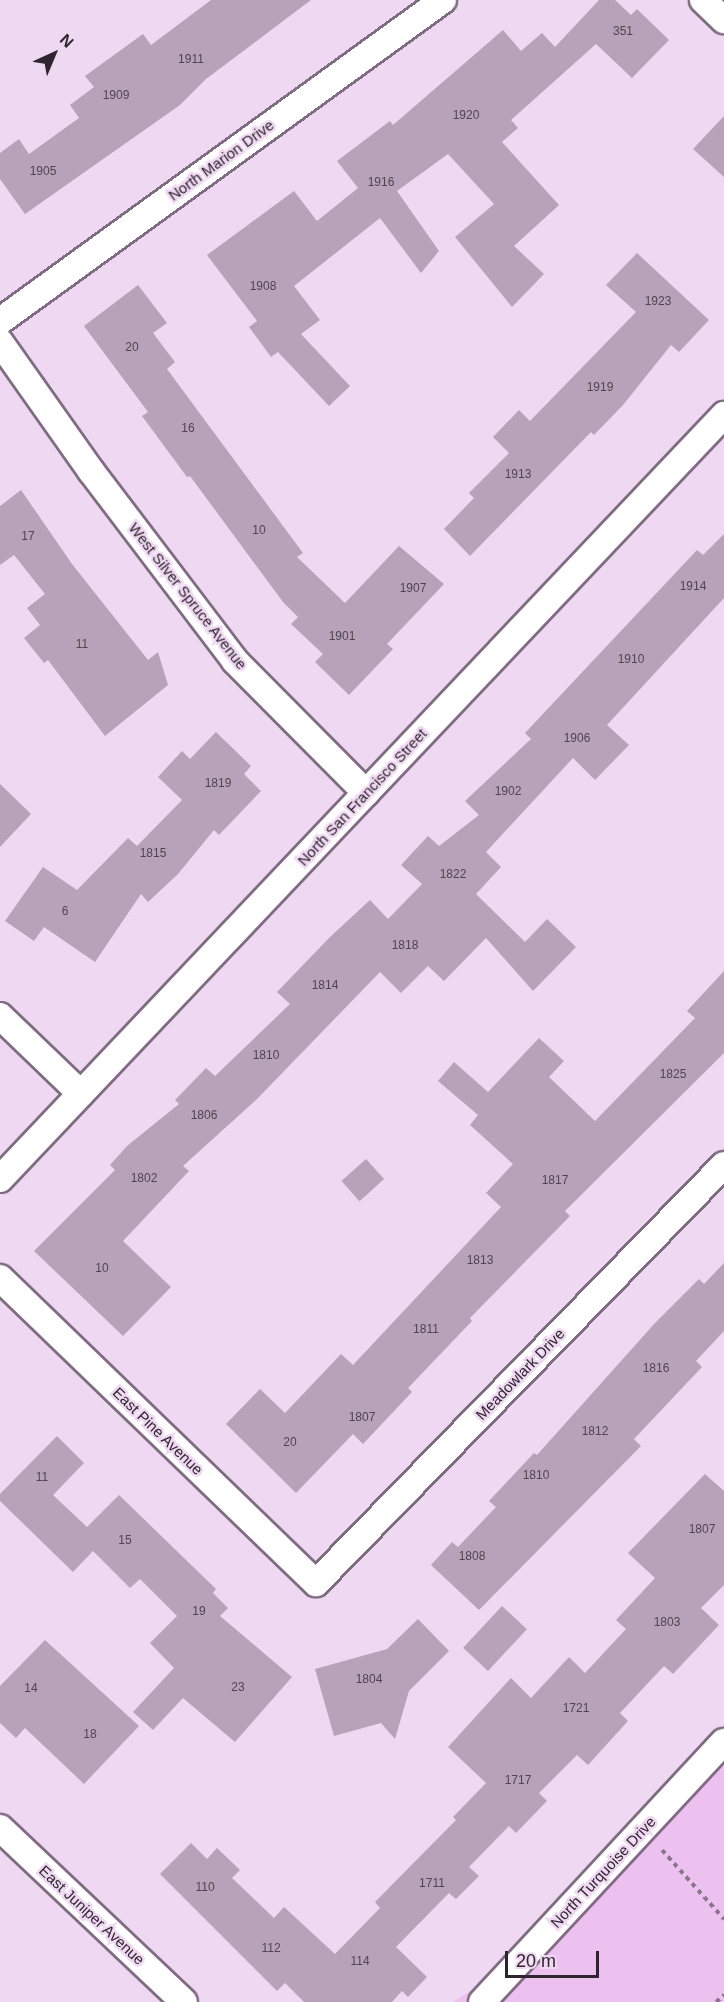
<!DOCTYPE html>
<html>
<head>
<meta charset="utf-8">
<style>
	body { margin:0 }
	#map { position:relative; width:724px; height:2002px; overflow:hidden; background:#efd8f1; font-family:Arial,sans-serif }
	div>[style] { position:absolute }
	.green>* { inset:0; background:#ecc0ef }
	.building>* { inset:0; background:#b8a2ba; transform-origin:0 0 }
	.path>* { height:4px; margin-top:-2px; transform-origin:0; background:repeating-linear-gradient(90deg,#877788 0 4.5px,transparent 0 9px) }
	.roads { filter:drop-shadow(2px 0 #806c82) drop-shadow(-2px 0 #806c82) drop-shadow(0 2px #806c82) drop-shadow(0 -2px #806c82) }
	.minor>* { height:26px; margin:-13px; padding:0 13px; transform-origin:13px; border-radius:13px; background:#fff }
	span { translate:-50% -50%; white-space:nowrap; text-align:center; line-height:1.15; -webkit-text-stroke:5px #efd8f1; paint-order:stroke }
	.number-label { font-size:12px; color:#504451 }
	.number-label span { -webkit-text-stroke-width:0 }
	.street-label { font-size:15px; color:#2e252e }
	.north { position:absolute; left:24px; top:24px; width:60px; height:60px; -webkit-text-stroke:4px #efd8f1; paint-order:stroke; rotate:44deg; font-size:16px; font-weight:700; line-height:24px; text-align:center; color:#2e252e }
	.north::after { content:''; display:block; margin:auto; width:21px; height:27px; background:#2e252e; clip-path:polygon(50% 0,100% 100%,50% 72%,0 100%) }
	.scale { position:absolute; left:505px; top:1951px; width:94px; height:27px; box-sizing:border-box; border:3px solid #2e252e; border-top:0; padding-left:8px; font-size:18px; line-height:21px; white-space:nowrap; color:#2e252e; -webkit-text-stroke:4px #efd8f1; paint-order:stroke }
</style>
</head>
<body>
<div id="map">
	<div class="green">
		<div style="clip-path:polygon(724px 1742px,724px 2002px,453px 2002px,526px 1956px)"></div>
	</div>
	<div class="building">
		<div style="clip-path:polygon(211px 0,311px 0,206px 79px,180px 105px,25px 214px,0 179px,0 153px,19px 139px,29px 154px,79px 118px,70px 105px,94px 87px,85px 76px,143px 34px,151px 45px)"></div>
		<div style="clip-path:polygon(599px 0,615px 0,631px 15px,637px 9px,669px 40px,632px 78px,596px 44px,511px 120px,518px 128px,502px 142px,559px 205px,514px 246px,544px 274px,512px 307px,455px 237px,494px 204px,448px 154px,397px 191px,439px 251px,421px 273px,380px 218px,294px 286px,320px 320px,301px 334px,350px 386px,329px 406px,278px 352px,271px 357px,249px 327px,257px 321px,207px 255px,294px 191px,317px 221px,358px 188px,337px 161px,390px 121px,393px 125px,503px 30px,521px 51px,542px 33px,555px 47px)"></div>
		<div style="clip-path:polygon(724px 116px,724px 177px,693px 149px)"></div>
		<div style="clip-path:polygon(637px 253px,709px 320px,679px 352px,671px 345px,623px 405px,594px 435px,591px 432px,470px 556px,444px 529px,474px 498px,469px 493px,509px 453px,493px 437px,519px 410px,530px 421px,636px 312px,606px 285px)"></div>
		<div style="clip-path:polygon(138px 285px,167px 323px,153px 333px,175px 362px,167px 369px,303px 553px,297px 557px,345px 603px,399px 546px,444px 584px,387px 644px,393px 649px,349px 695px,315px 662px,323px 654px,291px 624px,298px 617px,283px 602px,190px 476px,187px 477px,142px 416px,148px 412px,84px 326px)"></div>
		<div style="clip-path:polygon(21px 490px,72px 564px,148px 660px,158px 652px,168px 685px,105px 736px,48px 660px,44px 663px,24px 638px,40px 625px,27px 608px,45px 594px,14px 555px,0 565px,0 506px)"></div>
		<div style="clip-path:polygon(724px 534px,724px 598px,607px 725px,629px 745px,595px 780px,573px 758px,486px 852px,501px 867px,476px 894px,525px 942px,547px 919px,576px 947px,533px 991px,486px 938px,444px 981px,428px 966px,401px 993px,380px 972px,257px 1099px,183px 1166px,189px 1171px,123px 1241px,171px 1287px,123px 1336px,34px 1251px,115px 1170px,110px 1165px,127px 1146px,179px 1104px,175px 1100px,206px 1068px,215px 1076px,290px 1004px,277px 992px,329px 938px,370px 900px,388px 919px,422px 884px,401px 865px,428px 836px,439px 846px,479px 815px,465px 801px,531px 739px,525px 733px,697px 550px,703px 555px)"></div>
		<div style="clip-path:polygon(216px 732px,251px 766px,244px 774px,261px 791px,219px 835px,214px 830px,178px 874px,148px 902px,141px 894px,95px 962px,44px 927px,34px 941px,5px 921px,43px 867px,77px 890px,128px 838px,137px 846px,182px 800px,158px 777px,182px 751px,190px 759px)"></div>
		<div style="clip-path:polygon(0 784px,31px 814px,0 847px)"></div>
		<div style="clip-path:polygon(724px 971px,724px 1053px,565px 1211px,570px 1216px,470px 1318px,472px 1321px,408px 1388px,412px 1392px,363px 1444px,353px 1434px,296px 1493px,226px 1424px,260px 1389px,285px 1413px,341px 1354px,353px 1365px,501px 1207px,486px 1193px,513px 1164px,470px 1125px,478px 1115px,438px 1081px,454px 1062px,488px 1092px,539px 1038px,564px 1061px,549px 1077px,595px 1121px,695px 1018px,687px 1011px)"></div>
		<div style="left:366px;top:1159px;width:27px;height:33px;rotate:48deg"></div>
		<div style="clip-path:polygon(724px 1263px,724px 1331px,696px 1361px,702px 1367px,634px 1439px,641px 1446px,479px 1610px,431px 1565px,452px 1542px,458px 1547px,496px 1507px,489px 1501px,534px 1453px,537px 1455px,655px 1323px,699px 1279px,704px 1284px)"></div>
		<div style="clip-path:polygon(57px 1436px,84px 1463px,53px 1495px,87px 1527px,119px 1495px,216px 1589px,213px 1593px,228px 1608px,220px 1616px,292px 1677px,235px 1742px,183px 1698px,153px 1730px,133px 1712px,174px 1668px,150px 1643px,177px 1616px,140px 1579px,130px 1588px,93px 1551px,73px 1572px,0 1501px,0 1494px)"></div>
		<div style="clip-path:polygon(705px 1474px,724px 1491px,724px 1585px,701px 1608px,719px 1625px,673px 1674px,664px 1666px,620px 1713px,628px 1721px,588px 1765px,577px 1755px,539px 1793px,547px 1801px,516px 1833px,509px 1826px,469px 1867px,479px 1876px,456px 1899px,449px 1893px,396px 1947px,427px 1977px,408px 1997px,402px 1991px,392px 2002px,304px 2002px,285px 1983px,277px 1991px,160px 1874px,191px 1843px,207px 1859px,217px 1848px,240px 1870px,232px 1878px,274px 1918px,284px 1907px,335px 1954px,380px 1908px,375px 1902px,456px 1820px,453px 1817px,486px 1783px,448px 1747px,511px 1678px,531px 1698px,569px 1657px,585px 1673px,626px 1629px,616px 1620px,655px 1578px,628px 1553px)"></div>
		<div style="left:502px;top:1606px;width:34px;height:57px;rotate:43deg"></div>
		<div style="clip-path:polygon(418px 1619px,449px 1651px,409px 1691px,395px 1739px,381px 1723px,334px 1736px,315px 1669px,387px 1649px)"></div>
		<div style="clip-path:polygon(45px 1640px,139px 1726px,84px 1784px,25px 1728px,16px 1738px,0 1723px,0 1686px)"></div>
	</div>
	<div class="path">
		<div style="left:662px;top:1850px;width:93px;rotate:48.1deg"></div>
		<div style="left:716px;top:2002px;width:11px;rotate:-41deg"></div>
	</div>
	<div class="roads">
		<div class="minor">
			<div style="left:703px;top:0;width:29px;rotate:44deg"></div>
			<div style="left:0;top:321px;width:547px;rotate:-35.93deg"></div>
			<div style="left:0;top:342px;width:158px;rotate:54.8deg"></div>
			<div style="left:91px;top:471px;width:238px;rotate:52.8deg"></div>
			<div style="left:235px;top:661px;width:186px;rotate:45.2deg"></div>
			<div style="left:0;top:1016px;width:112px;rotate:43.9deg"></div>
			<div style="left:0;top:1179px;width:1053px;rotate:-46.54deg"></div>
			<div style="left:0;top:1278px;width:439px;rotate:44deg"></div>
			<div style="left:316px;top:1583px;width:584px;rotate:-45.69deg"></div>
			<div style="left:0;top:1828px;width:253px;rotate:43.4deg"></div>
			<div style="left:482px;top:2002px;width:355px;rotate:-47.1deg"></div>
		</div>
	</div>
	<div class="number-label">
		<span style="left:623px;top:32px">351</span>
		<span style="left:191px;top:60px">1911</span>
		<span style="left:116px;top:96px">1909</span>
		<span style="left:466px;top:116px">1920</span>
		<span style="left:43px;top:172px">1905</span>
		<span style="left:381px;top:183px">1916</span>
		<span style="left:263px;top:287px">1908</span>
		<span style="left:658px;top:302px">1923</span>
		<span style="left:132px;top:348px">20</span>
		<span style="left:600px;top:388px">1919</span>
		<span style="left:188px;top:429px">16</span>
		<span style="left:518px;top:475px">1913</span>
		<span style="left:259px;top:531px">10</span>
		<span style="left:28px;top:537px">17</span>
		<span style="left:693px;top:587px">1914</span>
		<span style="left:413px;top:589px">1907</span>
		<span style="left:342px;top:637px">1901</span>
		<span style="left:82px;top:645px">11</span>
		<span style="left:631px;top:660px">1910</span>
		<span style="left:577px;top:739px">1906</span>
		<span style="left:218px;top:784px">1819</span>
		<span style="left:508px;top:792px">1902</span>
		<span style="left:153px;top:854px">1815</span>
		<span style="left:453px;top:875px">1822</span>
		<span style="left:65px;top:912px">6</span>
		<span style="left:405px;top:946px">1818</span>
		<span style="left:325px;top:986px">1814</span>
		<span style="left:266px;top:1056px">1810</span>
		<span style="left:673px;top:1075px">1825</span>
		<span style="left:204px;top:1116px">1806</span>
		<span style="left:144px;top:1179px">1802</span>
		<span style="left:555px;top:1181px">1817</span>
		<span style="left:480px;top:1261px">1813</span>
		<span style="left:102px;top:1269px">10</span>
		<span style="left:426px;top:1330px">1811</span>
		<span style="left:656px;top:1369px">1816</span>
		<span style="left:362px;top:1418px">1807</span>
		<span style="left:595px;top:1432px">1812</span>
		<span style="left:290px;top:1443px">20</span>
		<span style="left:536px;top:1476px">1810</span>
		<span style="left:42px;top:1478px">11</span>
		<span style="left:702px;top:1530px">1807</span>
		<span style="left:125px;top:1541px">15</span>
		<span style="left:472px;top:1557px">1808</span>
		<span style="left:199px;top:1612px">19</span>
		<span style="left:667px;top:1623px">1803</span>
		<span style="left:369px;top:1680px">1804</span>
		<span style="left:238px;top:1688px">23</span>
		<span style="left:31px;top:1689px">14</span>
		<span style="left:576px;top:1709px">1721</span>
		<span style="left:90px;top:1735px">18</span>
		<span style="left:518px;top:1781px">1717</span>
		<span style="left:432px;top:1884px">1711</span>
		<span style="left:205px;top:1888px">110</span>
		<span style="left:271px;top:1949px">112</span>
		<span style="left:360px;top:1962px">114</span>
	</div>
	<div class="street-label">
		<span style="left:221px;top:160px;rotate:-36deg">North Marion Drive</span>
		<span style="left:188px;top:596px;rotate:52deg">West Silver Spruce Avenue</span>
		<span style="left:362px;top:797px;rotate:-47deg">North San Francisco Street</span>
		<span style="left:520px;top:1374px;rotate:-46deg">Meadowlark Drive</span>
		<span style="left:158px;top:1431px;rotate:44deg">East Pine Avenue</span>
		<span style="left:603px;top:1872px;rotate:-47deg">North Turquoise Drive</span>
		<span style="left:92px;top:1915px;rotate:43deg">East Juniper Avenue</span>
	</div>
	<div class="north">N</div>
	<div class="scale">20 m</div>
</div>
</body>
</html>
